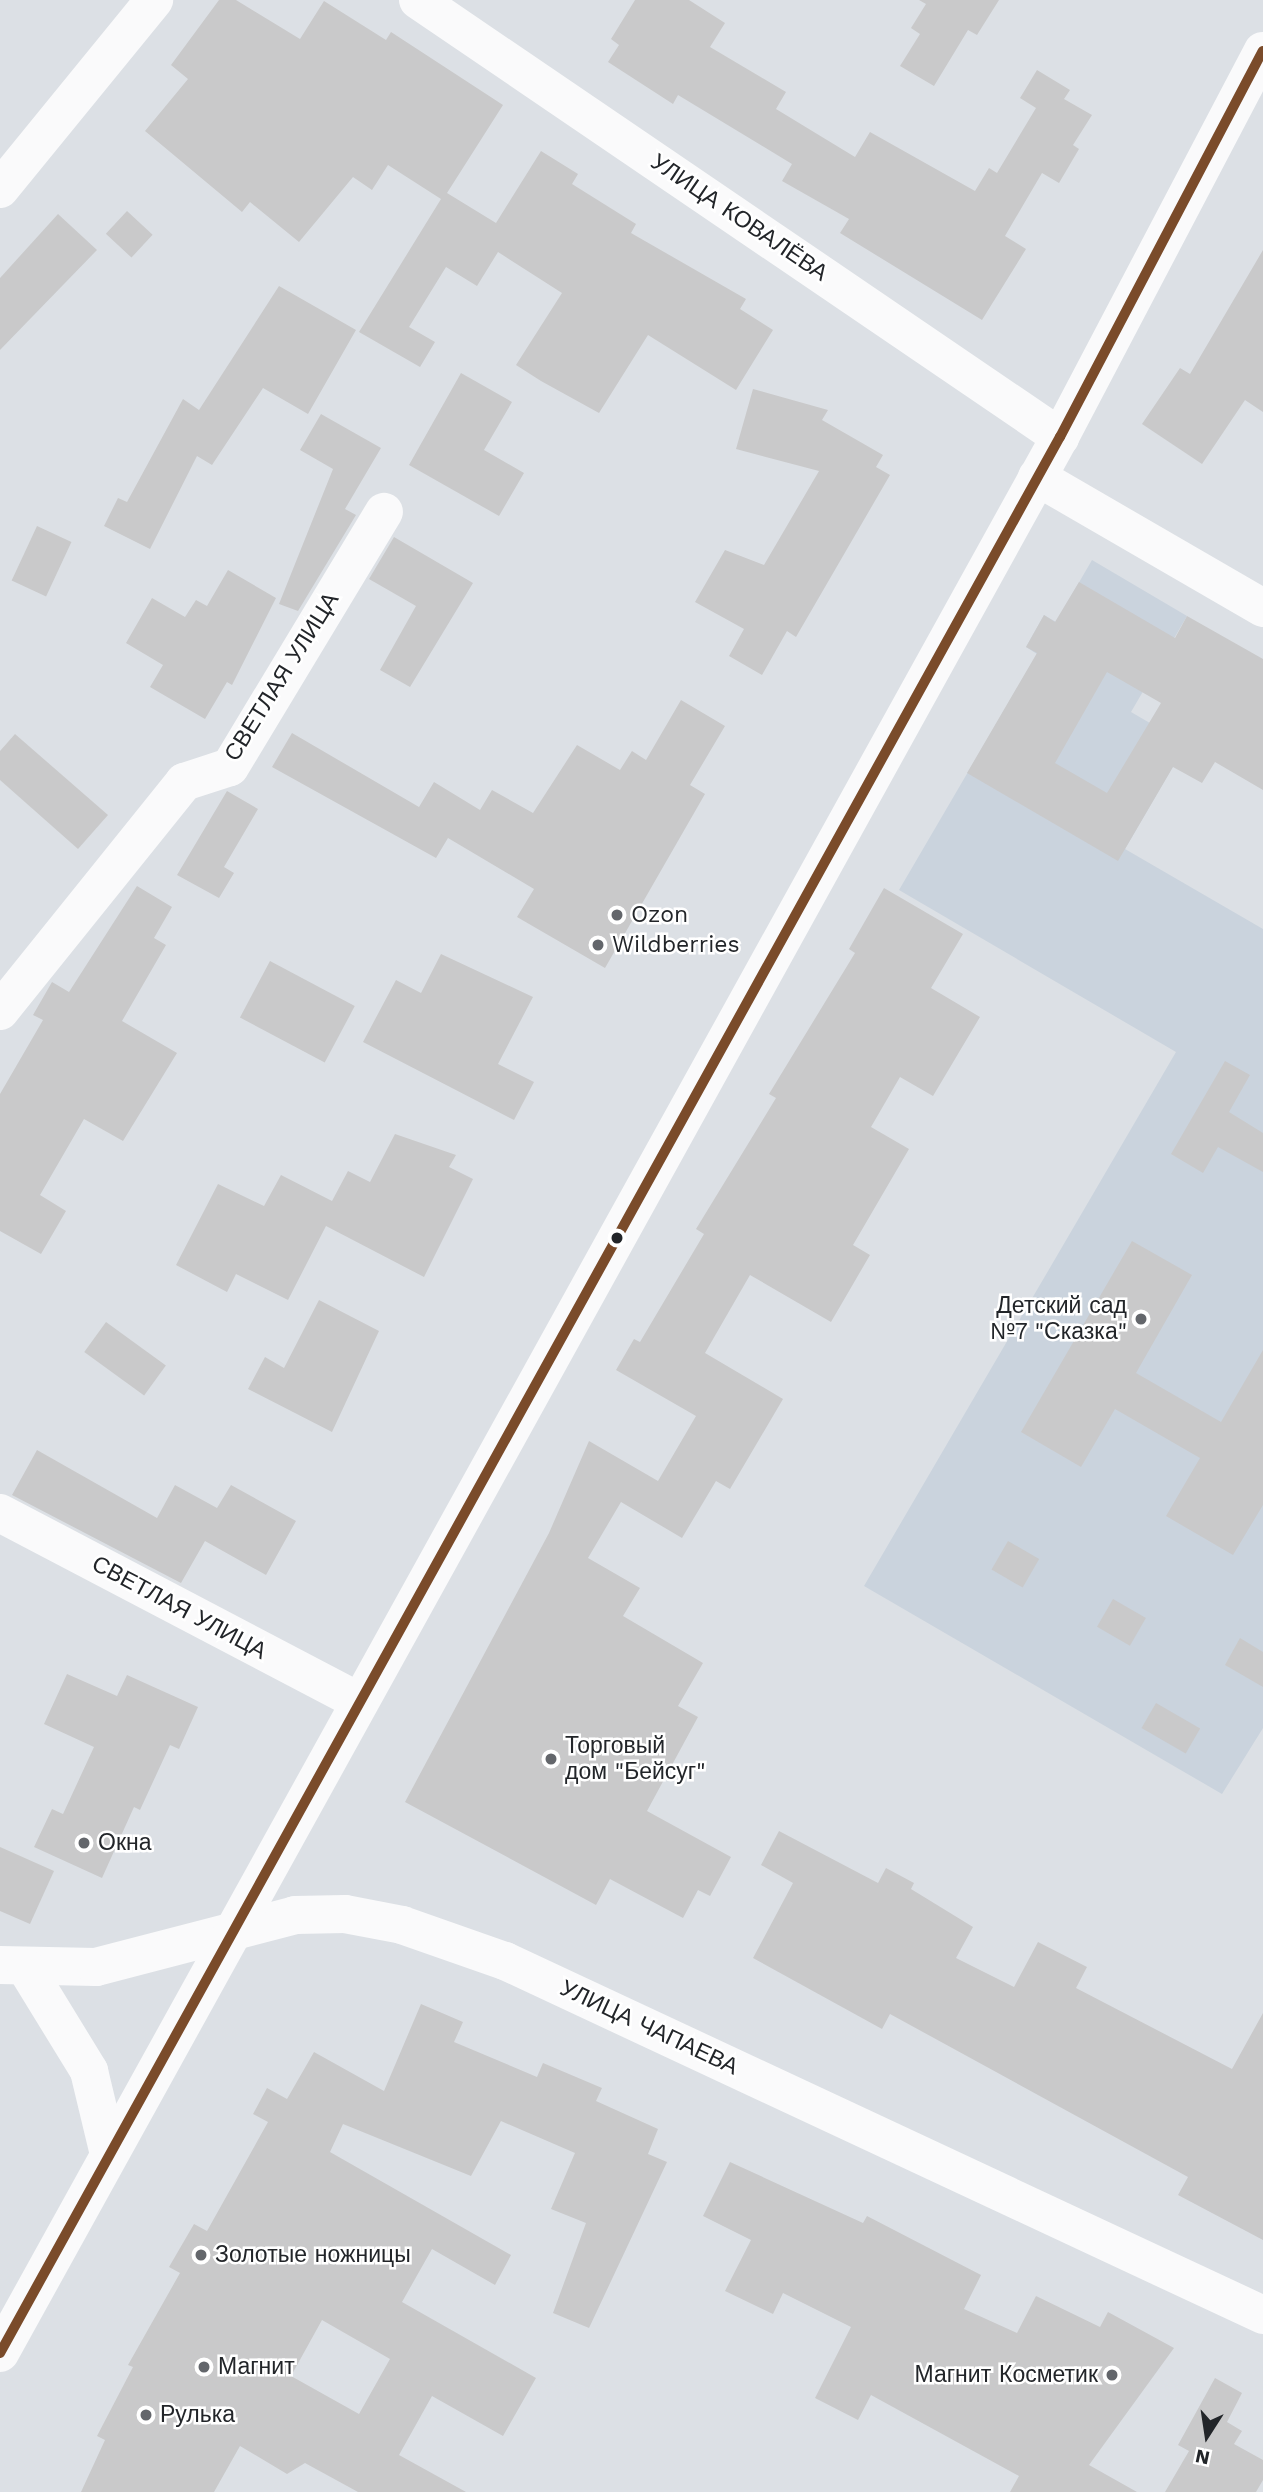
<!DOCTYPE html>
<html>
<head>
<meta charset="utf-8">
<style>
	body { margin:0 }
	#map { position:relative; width:1263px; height:2492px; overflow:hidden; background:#dce0e5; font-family:"Work Sans",sans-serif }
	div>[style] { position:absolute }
	.built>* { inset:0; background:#cad3dd }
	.building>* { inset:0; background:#c9c9ca; transform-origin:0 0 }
	.minor>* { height:38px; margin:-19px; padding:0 19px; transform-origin:19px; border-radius:19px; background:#fafafb }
	.bus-1>* { height:10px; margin:-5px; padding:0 5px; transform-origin:5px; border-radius:5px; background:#7a4b2a }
	.dots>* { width:19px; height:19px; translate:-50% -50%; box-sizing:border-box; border:4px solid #fff; border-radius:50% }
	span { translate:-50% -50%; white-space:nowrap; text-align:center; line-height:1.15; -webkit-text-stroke:5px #fff; paint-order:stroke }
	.street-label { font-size:23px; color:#222529 }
	.poi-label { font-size:23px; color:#222529 }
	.left { translate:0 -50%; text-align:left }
	.right { translate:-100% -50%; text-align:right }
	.north { position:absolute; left:1172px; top:2401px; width:70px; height:70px; -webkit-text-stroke:5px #fff; paint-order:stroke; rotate:192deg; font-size:19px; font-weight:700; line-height:28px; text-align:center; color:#222529 }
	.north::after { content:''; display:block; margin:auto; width:24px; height:32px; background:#222529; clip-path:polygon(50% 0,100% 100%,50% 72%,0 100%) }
</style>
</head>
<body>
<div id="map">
	<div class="built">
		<div style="clip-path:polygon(1092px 560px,1187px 616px,1131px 712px,1186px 744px,1125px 849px,1263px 929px,1263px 1728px,1222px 1794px,864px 1586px,1176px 1052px,899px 890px,1037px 654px,1026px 647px,1044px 615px,1056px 622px)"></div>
	</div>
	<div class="building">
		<div style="clip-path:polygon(219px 0,236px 0,300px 39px,324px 1px,386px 40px,391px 32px,503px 105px,447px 193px,496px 223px,541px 151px,578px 174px,572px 184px,636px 224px,631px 233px,746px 299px,740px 309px,773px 330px,736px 390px,648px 335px,599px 413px,541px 381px,516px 365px,562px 293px,498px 252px,477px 286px,446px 267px,409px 327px,435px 342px,420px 367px,359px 332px,441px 199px,388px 165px,372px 190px,353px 177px,299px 242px,250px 202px,242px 212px,145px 131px,188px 79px,171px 65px)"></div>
		<div style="clip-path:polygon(635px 0,689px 0,725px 23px,710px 47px,786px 92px,776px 109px,855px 157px,870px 132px,975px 191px,989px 168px,997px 173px,1036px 108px,1020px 98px,1037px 70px,1070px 90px,1064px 99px,1092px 115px,1073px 145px,1079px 149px,1059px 183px,1042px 173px,1005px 236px,1026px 249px,982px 320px,840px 233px,849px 219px,782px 181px,792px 164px,678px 95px,673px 104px,608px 62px,619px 45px,611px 39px)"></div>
		<div style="clip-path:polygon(919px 0,999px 0,977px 35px,968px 30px,934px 86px,900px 66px,920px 34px,911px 28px,926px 4px)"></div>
		<div style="left:127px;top:211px;width:35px;height:31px;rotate:43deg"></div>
		<div style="clip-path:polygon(58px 214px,97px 250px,0 350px,0 278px)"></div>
		<div style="clip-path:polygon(1263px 250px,1263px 412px,1245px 400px,1202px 464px,1142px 424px,1180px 368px,1190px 374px)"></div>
		<div style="clip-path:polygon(279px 286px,356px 330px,308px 414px,263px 388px,212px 465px,197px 456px,150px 549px,104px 526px,118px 498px,127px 502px,183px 399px,199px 410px)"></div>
		<div style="clip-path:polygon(461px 373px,512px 402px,484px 450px,524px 473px,499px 516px,409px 465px)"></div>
		<div style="clip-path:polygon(753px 389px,828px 410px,822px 420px,883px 455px,876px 467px,890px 475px,796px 637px,787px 631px,762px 675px,729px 656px,744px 629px,695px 602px,725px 550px,764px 565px,819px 471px,736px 449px)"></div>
		<div style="clip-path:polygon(321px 414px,381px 448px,345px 509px,356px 515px,298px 611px,279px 604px,333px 469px,300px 450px)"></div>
		<div style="left:37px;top:526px;width:38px;height:60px;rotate:25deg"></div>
		<div style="clip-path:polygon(394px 537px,473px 583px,410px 687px,380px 670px,416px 606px,369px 579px)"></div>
		<div style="clip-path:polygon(228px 570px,276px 598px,232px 685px,227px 682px,205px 719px,150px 687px,163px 665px,126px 643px,152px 598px,185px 617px,196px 600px,207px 606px)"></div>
		<div style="clip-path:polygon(evenodd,1079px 582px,1175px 638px,1187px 616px,1263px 659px,1263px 790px,1215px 762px,1202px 783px,1173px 767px,1118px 861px,967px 773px,1037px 653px,1026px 647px,1044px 615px,1055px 622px,1079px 582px,1107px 672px,1161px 703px,1107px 793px,1055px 763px,1107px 672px)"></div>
		<div style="clip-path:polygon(681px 700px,725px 726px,690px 785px,705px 794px,605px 968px,517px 917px,534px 889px,448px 838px,436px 858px,272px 767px,292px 733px,419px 807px,434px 782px,480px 810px,492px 790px,533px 813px,577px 745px,620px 770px,632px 751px,646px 760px)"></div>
		<div style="clip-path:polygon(15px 734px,108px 815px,78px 849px,0 780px,0 751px)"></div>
		<div style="clip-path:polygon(227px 791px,258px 809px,224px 867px,234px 873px,219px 898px,177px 875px)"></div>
		<div style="clip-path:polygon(137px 886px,172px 907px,154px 938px,166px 945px,122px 1021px,177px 1053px,123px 1141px,84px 1119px,40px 1195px,66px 1211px,41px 1254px,0 1231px,0 1094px,43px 1020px,33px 1015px,52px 982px,69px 992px)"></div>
		<div style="clip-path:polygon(884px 888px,963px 934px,931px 988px,980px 1017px,933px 1096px,900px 1077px,871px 1127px,909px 1149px,853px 1245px,870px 1255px,831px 1322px,750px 1275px,705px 1353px,783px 1399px,730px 1489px,716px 1481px,682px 1538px,621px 1502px,588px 1558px,640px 1588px,623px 1616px,703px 1663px,678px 1706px,698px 1717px,647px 1811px,731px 1857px,710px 1896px,698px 1890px,683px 1918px,610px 1879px,596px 1905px,405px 1802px,549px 1533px,589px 1441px,658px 1481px,696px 1416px,616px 1370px,634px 1339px,640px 1342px,704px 1234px,696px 1229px,776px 1098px,769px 1094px,855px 953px,849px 949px)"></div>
		<div style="clip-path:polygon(441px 954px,533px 997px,498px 1064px,534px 1082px,514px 1120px,363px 1042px,396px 980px,421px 993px)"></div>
		<div style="left:270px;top:961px;width:96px;height:64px;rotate:28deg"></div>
		<div style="clip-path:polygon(1225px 1061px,1250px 1075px,1229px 1112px,1263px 1133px,1263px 1172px,1218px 1147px,1203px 1173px,1171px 1154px)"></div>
		<div style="clip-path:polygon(395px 1134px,456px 1155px,449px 1167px,473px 1179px,424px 1277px,326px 1226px,288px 1300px,236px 1274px,227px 1292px,176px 1265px,218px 1184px,264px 1206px,281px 1175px,332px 1201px,348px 1171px,370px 1182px)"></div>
		<div style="clip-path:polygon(1132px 1241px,1192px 1275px,1136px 1373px,1221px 1422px,1263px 1350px,1263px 1505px,1233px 1555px,1166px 1516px,1200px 1458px,1115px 1409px,1081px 1467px,1021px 1432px)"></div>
		<div style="clip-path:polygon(319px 1300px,379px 1331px,332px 1432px,248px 1389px,265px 1357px,284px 1368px)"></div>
		<div style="left:106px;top:1322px;width:74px;height:37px;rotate:36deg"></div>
		<div style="clip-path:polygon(37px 1450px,157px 1518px,175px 1485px,217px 1508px,231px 1485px,296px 1521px,266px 1575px,205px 1541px,181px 1583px,12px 1495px)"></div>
		<div style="left:1008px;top:1541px;width:36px;height:33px;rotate:30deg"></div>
		<div style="left:1113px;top:1599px;width:38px;height:32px;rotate:30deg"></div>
		<div style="clip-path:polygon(1240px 1638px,1263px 1652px,1263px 1687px,1225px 1665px)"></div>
		<div style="clip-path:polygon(67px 1674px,117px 1696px,127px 1675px,198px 1707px,179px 1749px,170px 1745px,140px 1810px,134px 1807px,102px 1878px,34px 1847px,52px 1809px,63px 1814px,94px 1747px,44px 1724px)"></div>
		<div style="left:1156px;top:1703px;width:51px;height:29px;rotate:30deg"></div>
		<div style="clip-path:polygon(779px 1831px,878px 1883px,886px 1868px,914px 1883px,911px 1889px,973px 1927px,956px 1958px,1014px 1987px,1038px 1942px,1087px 1967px,1076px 1988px,1232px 2069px,1263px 2013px,1263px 2240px,1178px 2195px,1188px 2177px,890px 2014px,882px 2029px,753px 1958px,793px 1883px,761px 1865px)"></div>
		<div style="clip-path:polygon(0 1847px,54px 1871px,30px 1924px,0 1911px)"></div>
		<div style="clip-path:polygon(evenodd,421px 2004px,463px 2022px,454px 2042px,537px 2077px,543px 2063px,602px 2088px,596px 2101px,658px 2129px,648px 2154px,667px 2162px,589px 2328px,553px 2313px,586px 2223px,551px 2209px,575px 2153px,501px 2121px,471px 2176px,343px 2124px,330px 2152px,511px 2255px,495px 2285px,432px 2249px,402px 2302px,536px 2378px,503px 2436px,432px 2396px,399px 2455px,466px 2492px,358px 2492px,305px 2463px,287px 2474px,240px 2446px,214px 2492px,81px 2492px,105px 2440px,97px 2436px,133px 2367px,128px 2365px,180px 2273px,169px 2267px,194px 2224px,207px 2231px,268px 2122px,253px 2114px,267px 2088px,287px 2099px,314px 2052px,384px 2091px,421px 2004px,322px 2320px,390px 2359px,359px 2414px,291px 2376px,322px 2320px)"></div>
		<div style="clip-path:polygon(730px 2162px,863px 2223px,867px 2216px,981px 2275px,964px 2309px,1017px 2333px,1036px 2296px,1100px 2327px,1108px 2312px,1174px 2348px,1089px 2465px,1137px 2492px,1010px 2492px,1019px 2476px,871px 2395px,858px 2420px,815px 2398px,851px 2327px,783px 2293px,773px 2314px,725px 2291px,751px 2240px,703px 2216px)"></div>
		<div style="clip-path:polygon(1215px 2378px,1242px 2393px,1227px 2422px,1242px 2431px,1234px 2444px,1263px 2460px,1263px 2480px,1256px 2492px,1165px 2492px,1189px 2451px,1178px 2445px)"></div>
	</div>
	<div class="minor">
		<div style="left:418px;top:0;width:777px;rotate:34.24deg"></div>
		<div style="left:0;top:189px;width:244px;rotate:-50.8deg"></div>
		<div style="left:1037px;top:477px;width:261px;rotate:30.1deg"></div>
		<div style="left:0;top:1011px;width:294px;rotate:-51.2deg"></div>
		<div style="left:184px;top:782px;width:48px;rotate:-18.1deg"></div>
		<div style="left:230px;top:767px;width:298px;rotate:-58.9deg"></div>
		<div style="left:0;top:1513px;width:404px;rotate:27.7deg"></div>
		<div style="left:0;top:1965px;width:96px;rotate:1.2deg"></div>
		<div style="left:96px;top:1967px;width:206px;rotate:-14.6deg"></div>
		<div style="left:295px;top:1915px;width:50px;rotate:-1.1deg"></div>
		<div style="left:345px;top:1914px;width:58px;rotate:10.9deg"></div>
		<div style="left:402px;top:1925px;width:109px;rotate:19.3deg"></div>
		<div style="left:505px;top:1961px;width:837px;rotate:25.03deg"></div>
		<div style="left:26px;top:1968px;width:121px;rotate:58.5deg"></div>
		<div style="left:89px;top:2071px;width:81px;rotate:76.5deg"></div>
		<div style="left:0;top:2353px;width:2190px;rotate:-61.05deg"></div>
		<div style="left:1060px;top:437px;width:436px;rotate:-62.3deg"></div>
	</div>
	<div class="bus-1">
		<div style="left:0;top:2353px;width:2190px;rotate:-61.05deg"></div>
		<div style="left:1060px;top:437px;width:436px;rotate:-62.3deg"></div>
	</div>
	<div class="dots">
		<div style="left:617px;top:915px;background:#63666b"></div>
		<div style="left:598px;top:945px;background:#63666b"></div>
		<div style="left:617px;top:1238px;background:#222529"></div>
		<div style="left:1141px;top:1319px;background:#63666b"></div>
		<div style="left:551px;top:1759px;background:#63666b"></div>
		<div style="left:84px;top:1843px;background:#63666b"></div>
		<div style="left:201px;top:2255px;background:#63666b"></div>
		<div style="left:204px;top:2367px;background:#63666b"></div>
		<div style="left:1112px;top:2375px;background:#63666b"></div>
		<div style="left:146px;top:2415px;background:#63666b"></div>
	</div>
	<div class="street-label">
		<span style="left:739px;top:218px;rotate:34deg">УЛИЦА КОВАЛЁВА</span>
		<span style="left:282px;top:677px;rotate:-58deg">СВЕТЛАЯ УЛИЦА</span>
		<span style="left:179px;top:1608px;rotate:28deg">СВЕТЛАЯ УЛИЦА</span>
		<span style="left:649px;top:2028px;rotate:25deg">УЛИЦА ЧАПАЕВА</span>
	</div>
	<div class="poi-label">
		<span class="left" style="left:631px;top:915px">Ozon</span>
		<span class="left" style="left:612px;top:945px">Wildberries</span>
		<span class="right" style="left:1127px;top:1319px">Детский сад<br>№7 "Сказка"</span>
		<span class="left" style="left:565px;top:1759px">Торговый<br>дом "Бейсуг"</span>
		<span class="left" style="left:98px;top:1843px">Окна</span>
		<span class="left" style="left:215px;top:2255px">Золотые ножницы</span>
		<span class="left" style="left:218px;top:2367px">Магнит</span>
		<span class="right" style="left:1098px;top:2375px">Магнит Косметик</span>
		<span class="left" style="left:160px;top:2415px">Рулька</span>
	</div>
	<div class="north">N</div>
</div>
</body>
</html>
